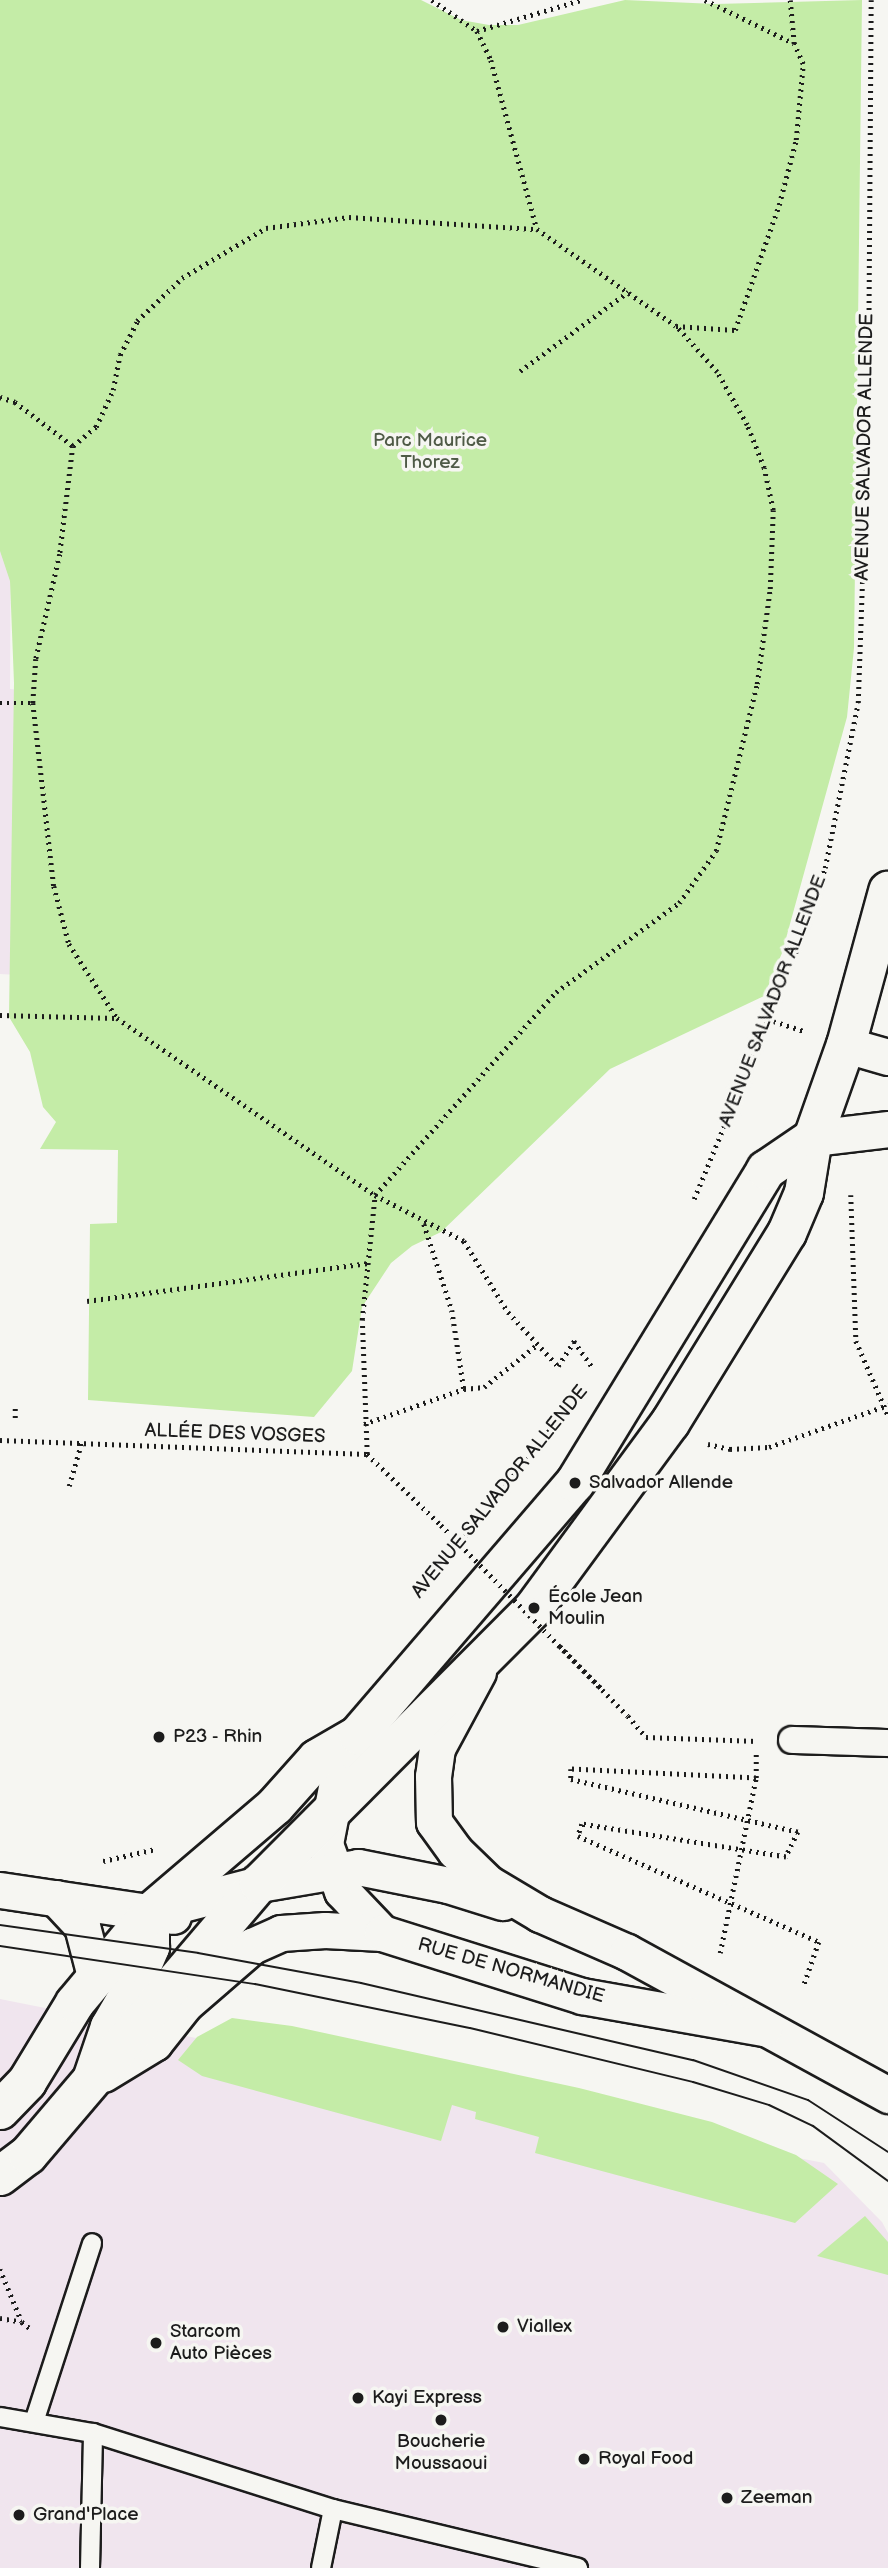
<!DOCTYPE html>
<html>
<head>
<meta charset="utf-8">
<style>
	body { margin:0 }
	#map { position:relative; width:888px; height:2568px; overflow:hidden; background:#f6f6f2; font-family:"Balsamiq Sans",sans-serif }
	div>[style] { position:absolute }
	.built>* { inset:0; background:#f0e5ee }
	.green>* { inset:0; background:#c4eca7 }
	.path>* { height:4.5px; margin-top:-2.25px; transform-origin:0; background:repeating-linear-gradient(90deg,#1c1c1c 0 2px,transparent 0 7px) }
	.roads { filter:drop-shadow(2px 0 #1c1c1c) drop-shadow(-2px 0 #1c1c1c) drop-shadow(0 2px #1c1c1c) drop-shadow(0 -2px #1c1c1c) }
	.service>* { height:18px; margin:-9px; padding:0 9px; transform-origin:9px; border-radius:9px; background:#f6f6f2 }
	.pedestrian>* { height:26px; margin:-13px; padding:0 13px; transform-origin:13px; border-radius:13px; background:#f6f6f2 }
	.minor>* { height:35px; margin:-17.5px; padding:0 17.5px; transform-origin:17.5px; border-radius:17.5px; background:#f6f6f2 }
	.tertiary>* { height:38px; margin:-19px; padding:0 19px; transform-origin:19px; border-radius:19px; background:#f6f6f2 }
	.tram>* { height:2px; margin:-1px; padding:0 1px; transform-origin:1px; border-radius:1px; background:#1c1c1c }
	.path-bridge>* { height:4.5px; margin-top:-2.25px; transform-origin:0; background:repeating-linear-gradient(90deg,#1c1c1c 0 2px,transparent 0 7px) }
	.dots>* { width:19px; height:19px; translate:-50% -50%; box-sizing:border-box; border:4px solid #f6f6f2; border-radius:50% }
	span { translate:-50% -50%; white-space:nowrap; text-align:center; line-height:1.15; -webkit-text-stroke:7px #f6f6f2; paint-order:stroke }
	.park-label { font-size:19px; color:#4e5a46 }
	.street-label { font-size:19px; color:#1c1c1c }
	.poi-label { font-size:19px; color:#1c1c1c }
	.left { translate:0 -50%; text-align:left }
</style>
</head>
<body>
<div id="map">
	<div class="built">
		<div style="clip-path:polygon(0 474px,11px 475px,10px 689px,20px 690px,19px 975px,0 974px)"></div>
		<div style="clip-path:polygon(0 1999px,824px 2163px,882px 2222px,888px 2233px,888px 2568px,0 2568px)"></div>
	</div>
	<div class="green">
		<div style="clip-path:polygon(0 0,421px 0,461px 20px,489px 25px,518px 25px,625px 0,715px 4px,862px 0,854px 648px,847px 717px,782px 953px,764px 996px,610px 1069px,441px 1232px,412px 1246px,391px 1263px,362px 1307px,352px 1371px,314px 1417px,88px 1400px,90px 1224px,117px 1223px,118px 1150px,40px 1149px,56px 1122px,43px 1107px,30px 1052px,9px 1017px,14px 683px,10px 581px,0 551px)"></div>
		<div style="clip-path:polygon(232px 2018px,292px 2026px,579px 2088px,712px 2122px,796px 2155px,838px 2184px,795px 2223px,535px 2153px,539px 2137px,475px 2119px,476px 2112px,452px 2105px,441px 2141px,202px 2076px,178px 2060px,197px 2037px)"></div>
		<div style="clip-path:polygon(865px 2216px,888px 2242px,888px 2275px,817px 2256px)"></div>
	</div>
	<div class="path">
		<div style="left:432px;top:0;width:55px;rotate:34.6deg"></div>
		<div style="left:477px;top:31px;width:32px;rotate:64deg"></div>
		<div style="left:491px;top:60px;width:175px;rotate:74.8deg"></div>
		<div style="left:705px;top:0;width:98px;rotate:26deg"></div>
		<div style="left:477px;top:31px;width:109px;rotate:-16.6deg"></div>
		<div style="left:520px;top:371px;width:134px;rotate:-36.2deg"></div>
		<div style="left:0;top:397px;width:16px;rotate:18deg"></div>
		<div style="left:15px;top:402px;width:73px;rotate:37.2deg"></div>
		<div style="left:73px;top:446px;width:30px;rotate:-40deg"></div>
		<div style="left:96px;top:427px;width:41px;rotate:-65.3deg"></div>
		<div style="left:113px;top:390px;width:36px;rotate:-79deg"></div>
		<div style="left:120px;top:355px;width:38px;rotate:-63deg"></div>
		<div style="left:137px;top:321px;width:62px;rotate:-43.7deg"></div>
		<div style="left:182px;top:278px;width:98px;rotate:-30.8deg"></div>
		<div style="left:266px;top:228px;width:84px;rotate:-7.5deg"></div>
		<div style="left:349px;top:217px;width:188px;rotate:3.7deg"></div>
		<div style="left:537px;top:229px;width:169px;rotate:34.9deg"></div>
		<div style="left:676px;top:326px;width:59px;rotate:3.9deg"></div>
		<div style="left:735px;top:330px;width:133px;rotate:-70.6deg"></div>
		<div style="left:779px;top:205px;width:67px;rotate:-75.3deg"></div>
		<div style="left:796px;top:140px;width:76px;rotate:-84.7deg"></div>
		<div style="left:803px;top:64px;width:22px;rotate:-114deg"></div>
		<div style="left:794px;top:44px;width:44px;rotate:-95.2deg"></div>
		<div style="left:73px;top:446px;width:109px;rotate:96.9deg"></div>
		<div style="left:60px;top:554px;width:108px;rotate:102.9deg"></div>
		<div style="left:36px;top:659px;width:44px;rotate:93.9deg"></div>
		<div style="left:33px;top:703px;width:184px;rotate:83.5deg"></div>
		<div style="left:54px;top:886px;width:60px;rotate:75.5deg"></div>
		<div style="left:69px;top:944px;width:88px;rotate:57deg"></div>
		<div style="left:117px;top:1018px;width:313px;rotate:34.5deg"></div>
		<div style="left:375px;top:1195px;width:272px;rotate:-48.3deg"></div>
		<div style="left:556px;top:992px;width:152px;rotate:-35.9deg"></div>
		<div style="left:679px;top:903px;width:64px;rotate:-54.6deg"></div>
		<div style="left:716px;top:851px;width:172px;rotate:-76.2deg"></div>
		<div style="left:757px;top:684px;width:96px;rotate:-82.2deg"></div>
		<div style="left:770px;top:589px;width:79px;rotate:-87.8deg"></div>
		<div style="left:773px;top:510px;width:43px;rotate:-102.1deg"></div>
		<div style="left:764px;top:468px;width:46px;rotate:-111.6deg"></div>
		<div style="left:747px;top:425px;width:61px;rotate:-119.5deg"></div>
		<div style="left:717px;top:372px;width:62px;rotate:-131.7deg"></div>
		<div style="left:0;top:703px;width:33px"></div>
		<div style="left:0;top:1015px;width:116px;rotate:1.5deg"></div>
		<div style="left:767px;top:1019px;width:40px;rotate:18deg"></div>
		<div style="left:851px;top:1195px;width:146px;rotate:88deg"></div>
		<div style="left:856px;top:1341px;width:81px;rotate:66.6deg"></div>
		<div style="left:694px;top:1199px;width:281px;rotate:-67.6deg"></div>
		<div style="left:801px;top:939px;width:75px;rotate:-71.3deg"></div>
		<div style="left:825px;top:868px;width:168px;rotate:-78.7deg"></div>
		<div style="left:858px;top:703px;width:281px;rotate:-88deg"></div>
		<div style="left:868px;top:422px;width:422px;rotate:-89.6deg"></div>
		<div style="left:424px;top:1224px;width:90px;rotate:72deg"></div>
		<div style="left:452px;top:1310px;width:80px;rotate:81.4deg"></div>
		<div style="left:87px;top:1301px;width:284px;rotate:-7.7deg"></div>
		<div style="left:15px;top:1418px;width:13px;rotate:-90deg"></div>
		<div style="left:364px;top:1424px;width:106px;rotate:-19.3deg"></div>
		<div style="left:464px;top:1389px;width:20px;rotate:-6deg"></div>
		<div style="left:484px;top:1387px;width:69px;rotate:-38.5deg"></div>
		<div style="left:0;top:1440px;width:367px;rotate:2.2deg"></div>
		<div style="left:367px;top:1454px;width:103px;rotate:43.8deg"></div>
		<div style="left:708px;top:1444px;width:23px;rotate:13deg"></div>
		<div style="left:730px;top:1449px;width:39px;rotate:-3deg"></div>
		<div style="left:769px;top:1447px;width:126px;rotate:-19.4deg"></div>
		<div style="left:367px;top:1454px;width:134px;rotate:-92.1deg"></div>
		<div style="left:362px;top:1320px;width:126px;rotate:-84.1deg"></div>
		<div style="left:375px;top:1195px;width:100px;rotate:27.3deg"></div>
		<div style="left:464px;top:1241px;width:84px;rotate:58.2deg"></div>
		<div style="left:508px;top:1312px;width:74px;rotate:47.2deg"></div>
		<div style="left:558px;top:1366px;width:30px;rotate:-57deg"></div>
		<div style="left:574px;top:1341px;width:33px;rotate:55deg"></div>
		<div style="left:69px;top:1486px;width:47px;rotate:-73.9deg"></div>
		<div style="left:448px;top:1558px;width:184px;rotate:-51.6deg"></div>
		<div style="left:560px;top:1646px;width:62px;rotate:45.7deg"></div>
		<div style="left:628px;top:1716px;width:28px;rotate:49deg"></div>
		<div style="left:646px;top:1737px;width:111px;rotate:2.1deg"></div>
		<div style="left:756px;top:1778px;width:185px;rotate:-177.2deg"></div>
		<div style="left:571px;top:1769px;width:10px;rotate:90deg"></div>
		<div style="left:571px;top:1779px;width:233px;rotate:13.1deg"></div>
		<div style="left:798px;top:1832px;width:28px;rotate:116deg"></div>
		<div style="left:786px;top:1857px;width:207px;rotate:-170.8deg"></div>
		<div style="left:582px;top:1824px;width:13px;rotate:108deg"></div>
		<div style="left:578px;top:1836px;width:263px;rotate:23.7deg"></div>
		<div style="left:819px;top:1942px;width:46px;rotate:109.2deg"></div>
		<div style="left:103px;top:1861px;width:54px;rotate:-12.8deg"></div>
		<div style="left:720px;top:1953px;width:179px;rotate:-78.4deg"></div>
		<div style="left:756px;top:1778px;width:24px;rotate:-90deg"></div>
		<div style="left:0;top:2269px;width:57px;rotate:67.5deg"></div>
		<div style="left:0;top:2318px;width:22px;rotate:10deg"></div>
		<div style="left:22px;top:2322px;width:11px;rotate:38deg"></div>
	</div>
	<div class="roads">
		<div class="service">
			<div style="left:0;top:2417px;width:94px;rotate:9.8deg"></div>
			<div style="left:93px;top:2433px;width:252px;rotate:17.6deg"></div>
			<div style="left:333px;top:2509px;width:252px;rotate:13.5deg"></div>
			<div style="left:34px;top:2422px;width:188px;rotate:-72deg"></div>
			<div style="left:90px;top:2568px;width:135px;rotate:-88.7deg"></div>
			<div style="left:321px;top:2568px;width:60px;rotate:-78.5deg"></div>
		</div>
		<div class="pedestrian">
			<div style="left:792px;top:1740px;width:96px;rotate:1.8deg"></div>
		</div>
		<div class="minor">
			<div style="left:846px;top:1045px;width:44px;rotate:15.9deg"></div>
			<div style="left:813px;top:1138px;width:76px;rotate:-6.8deg"></div>
			<div style="left:478px;top:1672px;width:86px;rotate:118.3deg"></div>
			<div style="left:437px;top:1748px;width:28px;rotate:98deg"></div>
			<div style="left:433px;top:1776px;width:46px;rotate:88.8deg"></div>
			<div style="left:434px;top:1822px;width:36px;rotate:54deg"></div>
			<div style="left:455px;top:1851px;width:46px;rotate:44.1deg"></div>
			<div style="left:488px;top:1883px;width:61px;rotate:30.8deg"></div>
			<div style="left:540px;top:1914px;width:95px;rotate:23.6deg"></div>
			<div style="left:627px;top:1952px;width:298px;rotate:28.7deg"></div>
			<div style="left:358px;top:1735px;width:51px;rotate:114.1deg"></div>
			<div style="left:337px;top:1782px;width:63px;rotate:101deg"></div>
			<div style="left:325px;top:1844px;width:50px;rotate:70.1deg"></div>
			<div style="left:342px;top:1891px;width:58px;rotate:46.4deg"></div>
			<div style="left:0;top:1890px;width:175px;rotate:8.5deg"></div>
			<div style="left:56px;top:1898px;width:38px;rotate:47deg"></div>
			<div style="left:82px;top:1926px;width:52px;rotate:75.4deg"></div>
			<div style="left:151px;top:1912px;width:112px;rotate:-14.5deg"></div>
			<div style="left:259px;top:1884px;width:100px;rotate:-9.7deg"></div>
			<div style="left:358px;top:1867px;width:92px;rotate:11.3deg"></div>
			<div style="left:448px;top:1885px;width:57px;rotate:17.5deg"></div>
			<div style="left:103px;top:2074px;width:60px;rotate:-31.3deg"></div>
			<div style="left:154px;top:2043px;width:50px;rotate:-51.5deg"></div>
			<div style="left:185px;top:2004px;width:89px;rotate:-40.9deg"></div>
			<div style="left:252px;top:1946px;width:32px;rotate:-24deg"></div>
			<div style="left:281px;top:1933px;width:44px;rotate:-3.9deg"></div>
			<div style="left:325px;top:1930px;width:57px;rotate:3deg"></div>
			<div style="left:382px;top:1933px;width:210px;rotate:17.5deg"></div>
			<div style="left:582px;top:1996px;width:185px;rotate:10deg"></div>
			<div style="left:90px;top:2079px;width:56px;rotate:-71.2deg"></div>
			<div style="left:108px;top:2026px;width:69px;rotate:-59.7deg"></div>
			<div style="left:143px;top:1966px;width:21px;rotate:-67deg"></div>
			<div style="left:151px;top:1947px;width:35px;rotate:-90deg"></div>
		</div>
		<div class="tertiary">
			<div style="left:0;top:2110px;width:39px;rotate:-46deg"></div>
			<div style="left:27px;top:2082px;width:92px;rotate:-58.7deg"></div>
			<div style="left:75px;top:2003px;width:119px;rotate:-50.1deg"></div>
			<div style="left:151px;top:1912px;width:163px;rotate:-40.5deg"></div>
			<div style="left:275px;top:1806px;width:63px;rotate:-48.2deg"></div>
			<div style="left:317px;top:1759px;width:48px;rotate:-30.3deg"></div>
			<div style="left:358px;top:1735px;width:333px;rotate:-49.3deg"></div>
			<div style="left:575px;top:1483px;width:367px;rotate:-58.6deg"></div>
			<div style="left:766px;top:1170px;width:57px;rotate:-34.2deg"></div>
			<div style="left:0;top:2176px;width:35px;rotate:-37deg"></div>
			<div style="left:28px;top:2155px;width:356px;rotate:-49.6deg"></div>
			<div style="left:259px;top:1884px;width:390px;rotate:-45.1deg"></div>
			<div style="left:534px;top:1608px;width:230px;rotate:-53.7deg"></div>
			<div style="left:670px;top:1423px;width:223px;rotate:-58.4deg"></div>
			<div style="left:787px;top:1233px;width:43px;rotate:-67deg"></div>
			<div style="left:804px;top:1193px;width:56px;rotate:-80.7deg"></div>
			<div style="left:813px;top:1138px;width:99px;rotate:-70.5deg"></div>
			<div style="left:846px;top:1045px;width:160px;rotate:-74.7deg"></div>
		</div>
	</div>
	<div class="tram">
		<div style="left:0;top:1925px;width:200px;rotate:8deg"></div>
		<div style="left:198px;top:1953px;width:166px;rotate:10.4deg"></div>
		<div style="left:361px;top:1983px;width:341px;rotate:13.1deg"></div>
		<div style="left:693px;top:2060px;width:122px;rotate:19.2deg"></div>
		<div style="left:808px;top:2100px;width:95px;rotate:33deg"></div>
		<div style="left:0;top:1946px;width:258px;rotate:8.5deg"></div>
		<div style="left:255px;top:1984px;width:219px;rotate:11.6deg"></div>
		<div style="left:470px;top:2028px;width:229px;rotate:13.6deg"></div>
		<div style="left:693px;top:2082px;width:79px;rotate:16.8deg"></div>
		<div style="left:769px;top:2105px;width:49px;rotate:25.5deg"></div>
		<div style="left:813px;top:2126px;width:93px;rotate:36.3deg"></div>
	</div>
	<div class="path-bridge">
		<div style="left:441px;top:1525px;width:267px;rotate:45.6deg"></div>
	</div>
	<div class="dots">
		<div style="left:575px;top:1483px;background:#1c1c1c"></div>
		<div style="left:534px;top:1608px;background:#1c1c1c"></div>
		<div style="left:159px;top:1737px;background:#1c1c1c"></div>
		<div style="left:503px;top:2327px;background:#1c1c1c"></div>
		<div style="left:156px;top:2343px;background:#1c1c1c"></div>
		<div style="left:358px;top:2398px;background:#1c1c1c"></div>
		<div style="left:441px;top:2420px;background:#1c1c1c"></div>
		<div style="left:584px;top:2459px;background:#1c1c1c"></div>
		<div style="left:727px;top:2498px;background:#1c1c1c"></div>
		<div style="left:19px;top:2515px;background:#1c1c1c"></div>
	</div>
	<div class="park-label">
		<span style="left:430px;top:452px">Parc Maurice<br>Thorez</span>
	</div>
	<div class="street-label">
		<span style="left:865px;top:447px;rotate:-89deg">AVENUE SALVADOR ALLENDE</span>
		<span style="left:773px;top:1001px;rotate:-69deg">AVENUE SALVADOR ALLENDE</span>
		<span style="left:235px;top:1434px;rotate:2deg">ALLÉE DES VOSGES</span>
		<span style="left:500px;top:1492px;rotate:-51deg">AVENUE SALVADOR ALLENDE</span>
		<span style="left:511px;top:1971px;rotate:16deg">RUE DE NORMANDIE</span>
	</div>
	<div class="poi-label">
		<span class="left" style="left:589px;top:1483px">Salvador Allende</span>
		<span class="left" style="left:548px;top:1608px">École Jean<br>Moulin</span>
		<span class="left" style="left:173px;top:1737px">P23 - Rhin</span>
		<span class="left" style="left:517px;top:2327px">Viallex</span>
		<span class="left" style="left:170px;top:2343px">Starcom<br>Auto Pièces</span>
		<span class="left" style="left:372px;top:2398px">Kayi Express</span>
		<span style="left:441px;top:2453px">Boucherie<br>Moussaoui</span>
		<span class="left" style="left:598px;top:2459px">Royal Food</span>
		<span class="left" style="left:741px;top:2498px">Zeeman</span>
		<span class="left" style="left:33px;top:2515px">Grand'Place</span>
	</div>
</div>
</body>
</html>
